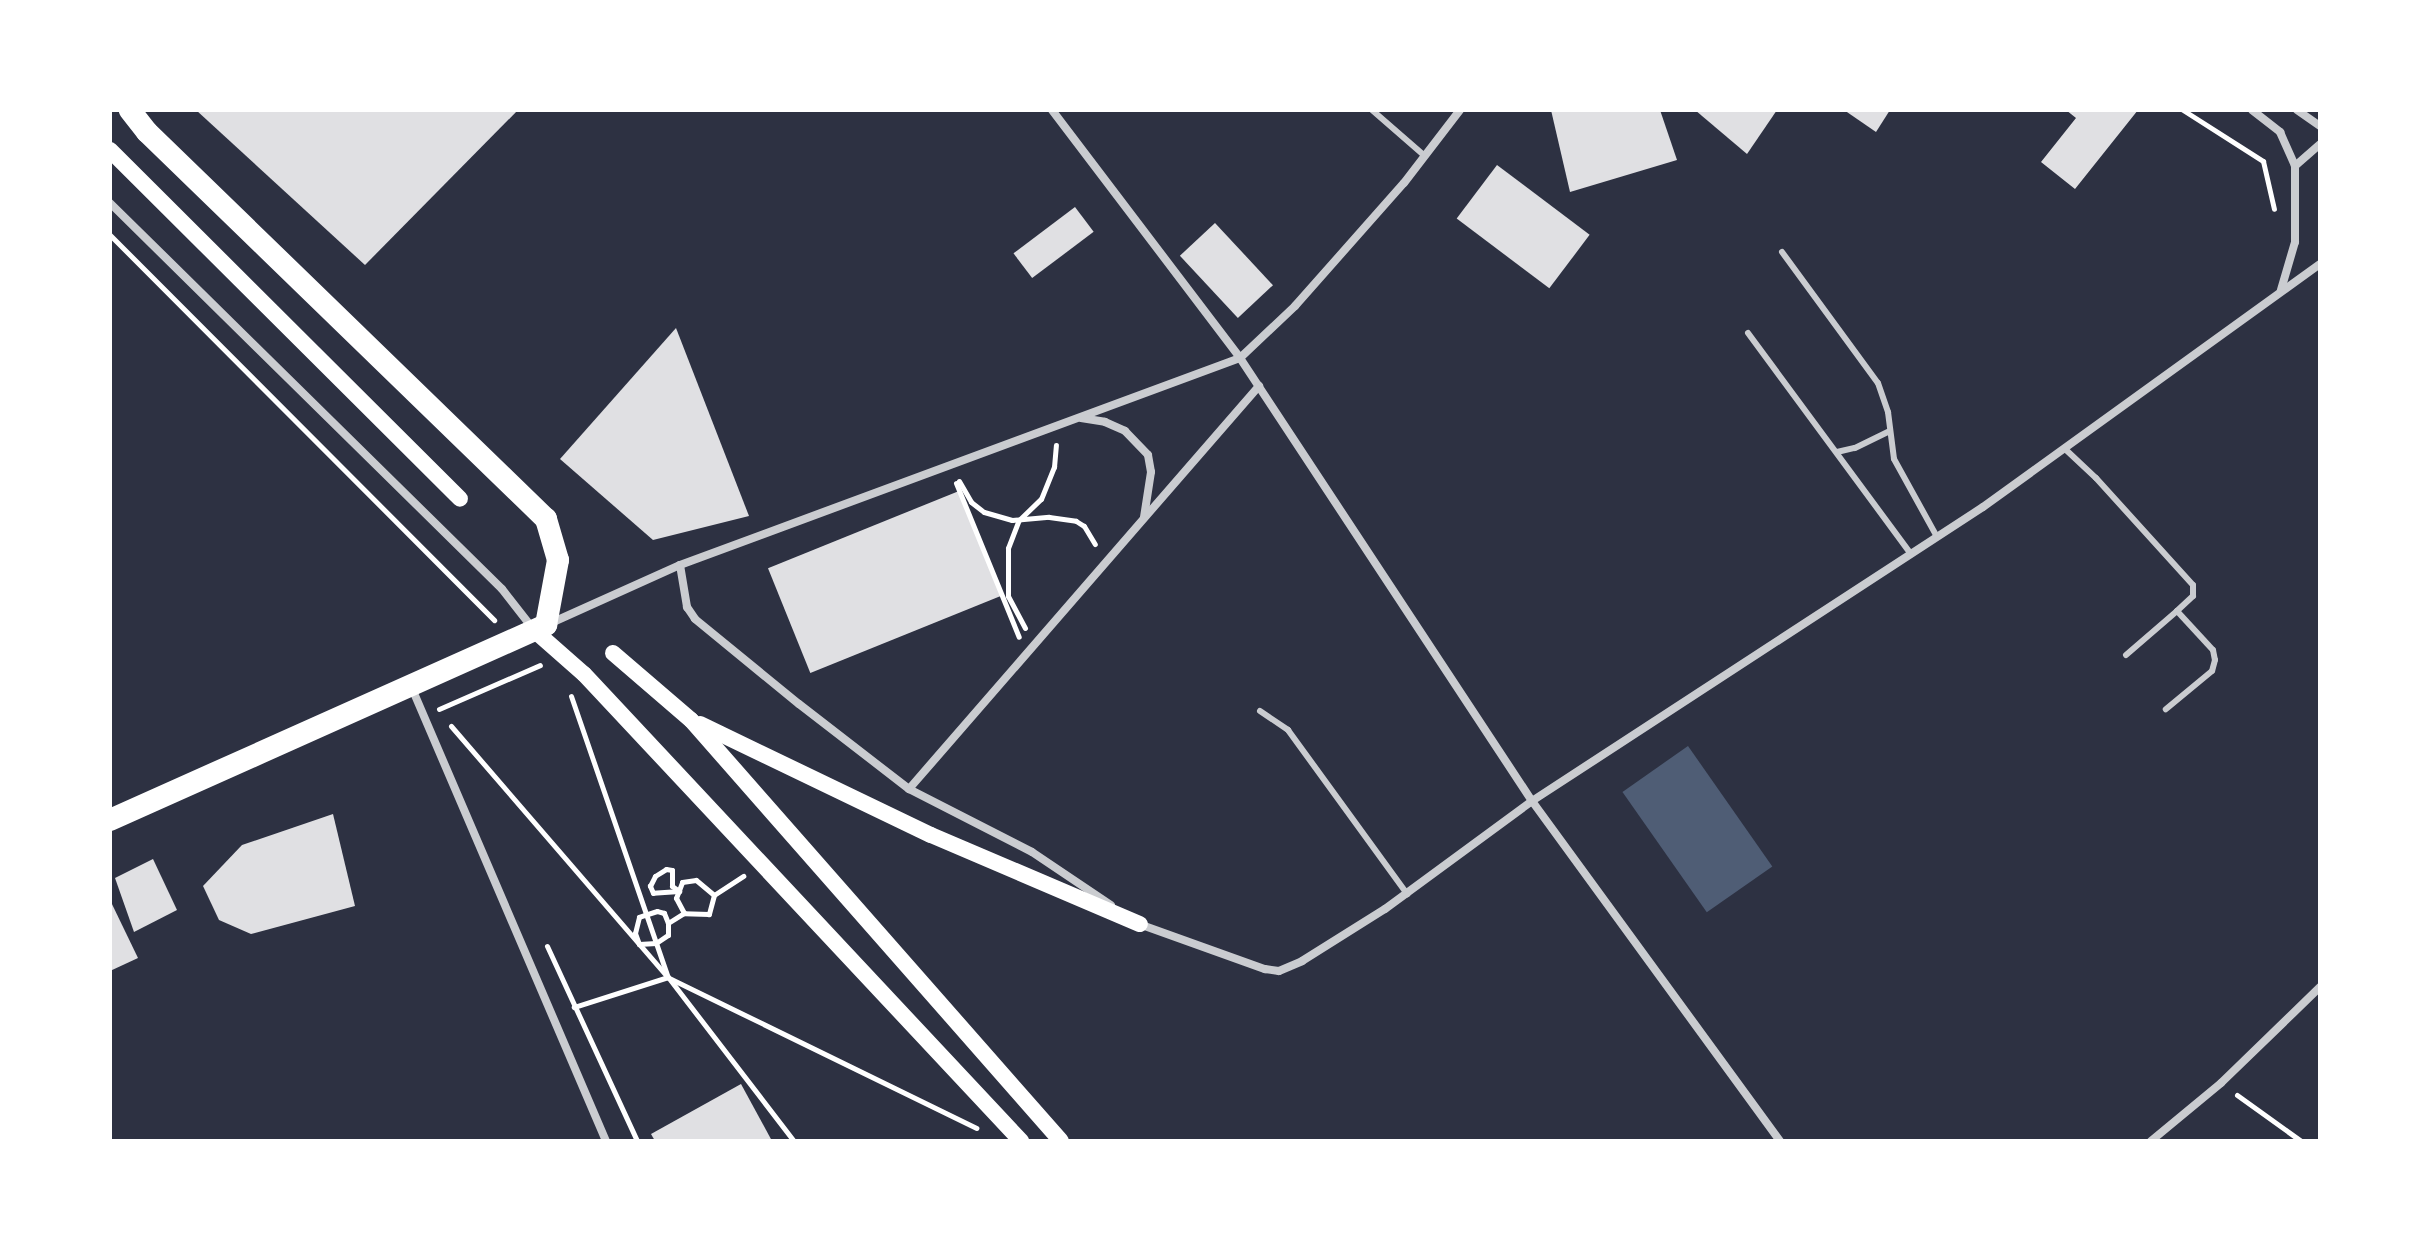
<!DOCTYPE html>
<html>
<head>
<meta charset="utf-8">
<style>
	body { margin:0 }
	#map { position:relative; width:2430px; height:1251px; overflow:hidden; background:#2d3142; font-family:"Varela Round",sans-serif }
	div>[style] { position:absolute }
	.water>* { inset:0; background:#4f5d75; transform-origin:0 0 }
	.building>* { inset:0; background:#e0e0e3; transform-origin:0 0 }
	.path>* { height:5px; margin:-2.5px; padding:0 2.5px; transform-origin:2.5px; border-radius:2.5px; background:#fff }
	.service>* { height:6px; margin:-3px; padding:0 3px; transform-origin:3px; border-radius:3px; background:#caccd0 }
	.minor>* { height:8px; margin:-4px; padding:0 4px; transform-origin:4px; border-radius:4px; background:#caccd0 }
	.secondary>* { height:16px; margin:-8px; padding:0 8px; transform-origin:8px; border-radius:8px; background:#fff }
	.trunk>* { height:22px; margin:-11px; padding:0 11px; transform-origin:11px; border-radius:11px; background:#fff }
	span { translate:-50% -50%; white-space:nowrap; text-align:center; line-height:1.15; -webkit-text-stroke:7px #fff; paint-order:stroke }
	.frame { position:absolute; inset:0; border:112px solid #fff; pointer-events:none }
</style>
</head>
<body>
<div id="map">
	<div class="water">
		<div style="left:1688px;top:746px;width:147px;height:80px;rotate:55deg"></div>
	</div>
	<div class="building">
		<div style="clip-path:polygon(196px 110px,518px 110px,365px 265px)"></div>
		<div style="clip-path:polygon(1551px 110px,1660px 110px,1677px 160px,1570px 192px)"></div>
		<div style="clip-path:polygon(1695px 110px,1777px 110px,1747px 154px)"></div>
		<div style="clip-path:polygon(1844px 110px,1890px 110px,1876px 132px)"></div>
		<div style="clip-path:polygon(2066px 110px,2138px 110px,2075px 189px,2041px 162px,2076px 118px)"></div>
		<div style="left:1497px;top:165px;width:116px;height:67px;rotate:37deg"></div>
		<div style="left:1075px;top:207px;width:31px;height:77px;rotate:53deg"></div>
		<div style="left:1215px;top:223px;width:85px;height:48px;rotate:47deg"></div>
		<div style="clip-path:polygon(676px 328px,749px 516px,653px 540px,560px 459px)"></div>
		<div style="left:959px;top:491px;width:113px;height:206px;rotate:68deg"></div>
		<div style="clip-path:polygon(333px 814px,355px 906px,251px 934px,219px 920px,203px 886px,242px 845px)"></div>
		<div style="clip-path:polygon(153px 859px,177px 910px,134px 932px,115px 878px)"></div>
		<div style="clip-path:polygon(110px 900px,138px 958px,110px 971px)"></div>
		<div style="clip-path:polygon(741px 1084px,772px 1141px,655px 1141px,651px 1134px)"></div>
	</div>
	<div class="path">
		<div style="left:2183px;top:110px;width:95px;rotate:32.5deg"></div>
		<div style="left:2263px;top:161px;width:49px;rotate:77.1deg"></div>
		<div style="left:110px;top:235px;width:544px;rotate:45.07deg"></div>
		<div style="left:959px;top:481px;width:24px;rotate:60deg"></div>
		<div style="left:971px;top:502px;width:16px;rotate:38deg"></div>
		<div style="left:984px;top:512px;width:29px;rotate:16deg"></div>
		<div style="left:1012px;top:520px;width:37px;rotate:-5deg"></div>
		<div style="left:1049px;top:517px;width:27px;rotate:8deg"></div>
		<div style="left:1076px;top:521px;width:9px;rotate:32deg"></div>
		<div style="left:1084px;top:526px;width:21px;rotate:59deg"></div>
		<div style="left:956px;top:483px;width:166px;rotate:67.8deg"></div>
		<div style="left:1025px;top:628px;width:36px;rotate:-118deg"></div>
		<div style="left:1008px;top:596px;width:48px;rotate:-90deg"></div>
		<div style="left:1008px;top:548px;width:30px;rotate:-69deg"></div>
		<div style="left:1019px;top:520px;width:30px;rotate:-44deg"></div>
		<div style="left:1041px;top:499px;width:35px;rotate:-68deg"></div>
		<div style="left:1054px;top:467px;width:22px;rotate:-85deg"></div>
		<div style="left:571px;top:696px;width:297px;rotate:71deg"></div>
		<div style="left:668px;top:977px;width:207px;rotate:52.5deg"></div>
		<div style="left:439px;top:709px;width:110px;rotate:-23.5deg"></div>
		<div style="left:451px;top:726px;width:332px;rotate:49.2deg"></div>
		<div style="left:668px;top:977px;width:99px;rotate:162.3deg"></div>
		<div style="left:666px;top:869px;width:6px;rotate:9deg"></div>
		<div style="left:672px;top:870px;width:16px;rotate:90deg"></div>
		<div style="left:672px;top:886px;width:9px;rotate:36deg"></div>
		<div style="left:679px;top:891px;width:26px;rotate:176deg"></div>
		<div style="left:653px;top:893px;width:8px;rotate:-113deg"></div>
		<div style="left:650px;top:886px;width:11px;rotate:-63deg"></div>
		<div style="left:655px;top:876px;width:13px;rotate:-32deg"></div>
		<div style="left:696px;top:880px;width:23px;rotate:40deg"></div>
		<div style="left:714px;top:895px;width:20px;rotate:105deg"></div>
		<div style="left:709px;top:914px;width:25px;rotate:-178deg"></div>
		<div style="left:684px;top:913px;width:17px;rotate:-118deg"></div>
		<div style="left:676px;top:898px;width:17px;rotate:-69deg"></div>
		<div style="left:682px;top:882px;width:14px;rotate:-8deg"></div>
		<div style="left:714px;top:895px;width:35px;rotate:-33deg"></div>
		<div style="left:668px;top:923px;width:11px;rotate:-112deg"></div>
		<div style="left:664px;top:913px;width:7px;rotate:-164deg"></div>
		<div style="left:657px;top:911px;width:19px;rotate:162deg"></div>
		<div style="left:639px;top:917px;width:16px;rotate:104deg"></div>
		<div style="left:635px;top:933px;width:12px;rotate:70deg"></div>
		<div style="left:639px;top:944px;width:17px;rotate:-3deg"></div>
		<div style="left:656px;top:943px;width:14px;rotate:-34deg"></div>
		<div style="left:668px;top:935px;width:12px;rotate:-90deg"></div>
		<div style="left:668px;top:923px;width:19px;rotate:-32deg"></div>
		<div style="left:547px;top:946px;width:215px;rotate:65.2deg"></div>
		<div style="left:669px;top:978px;width:342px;rotate:26deg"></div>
		<div style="left:2237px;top:1095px;width:79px;rotate:35.7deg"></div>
	</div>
	<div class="service">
		<div style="left:1372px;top:110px;width:70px;rotate:41deg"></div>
		<div style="left:1782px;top:252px;width:162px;rotate:53.8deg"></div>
		<div style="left:1878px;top:383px;width:31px;rotate:71deg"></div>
		<div style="left:1888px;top:412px;width:47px;rotate:82.7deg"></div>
		<div style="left:1894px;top:459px;width:89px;rotate:61.1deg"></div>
		<div style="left:1748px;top:333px;width:275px;rotate:53.6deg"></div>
		<div style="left:2064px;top:448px;width:44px;rotate:43.2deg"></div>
		<div style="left:2096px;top:478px;width:144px;rotate:47.8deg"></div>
		<div style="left:2193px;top:585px;width:11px;rotate:90deg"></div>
		<div style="left:2193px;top:596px;width:22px;rotate:137deg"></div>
		<div style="left:2177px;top:611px;width:53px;rotate:47.3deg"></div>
		<div style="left:2213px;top:650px;width:10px;rotate:79deg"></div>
		<div style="left:2215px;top:660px;width:11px;rotate:105deg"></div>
		<div style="left:2212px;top:671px;width:60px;rotate:140.4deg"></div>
		<div style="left:1837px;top:452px;width:18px;rotate:-13deg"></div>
		<div style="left:1855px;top:448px;width:37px;rotate:-26deg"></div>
		<div style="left:2126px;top:655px;width:67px;rotate:-40.8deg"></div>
		<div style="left:1260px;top:711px;width:34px;rotate:34deg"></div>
		<div style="left:1288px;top:730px;width:203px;rotate:54deg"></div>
	</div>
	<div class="minor">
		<div style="left:1052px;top:110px;width:311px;rotate:52.8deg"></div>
		<div style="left:1240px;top:358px;width:531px;rotate:56.61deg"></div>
		<div style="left:1532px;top:801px;width:421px;rotate:53.9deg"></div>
		<div style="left:2252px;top:110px;width:36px;rotate:38deg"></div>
		<div style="left:2280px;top:132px;width:37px;rotate:66deg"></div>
		<div style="left:2295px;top:166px;width:76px;rotate:90deg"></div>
		<div style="left:2295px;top:242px;width:50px;rotate:106.3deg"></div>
		<div style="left:2297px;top:110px;width:28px;rotate:35deg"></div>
		<div style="left:2295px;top:166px;width:33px;rotate:-41deg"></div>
		<div style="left:110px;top:203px;width:550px;rotate:44.56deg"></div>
		<div style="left:502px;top:589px;width:52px;rotate:52deg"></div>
		<div style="left:1081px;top:418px;width:24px;rotate:9deg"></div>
		<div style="left:1105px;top:422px;width:22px;rotate:24deg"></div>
		<div style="left:1125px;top:431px;width:33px;rotate:46deg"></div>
		<div style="left:1148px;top:455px;width:17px;rotate:80deg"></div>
		<div style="left:1151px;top:472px;width:46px;rotate:98.8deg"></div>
		<div style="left:680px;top:565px;width:43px;rotate:80.5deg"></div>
		<div style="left:687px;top:607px;width:14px;rotate:56deg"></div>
		<div style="left:695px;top:619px;width:134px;rotate:39.3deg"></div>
		<div style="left:799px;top:704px;width:139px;rotate:37.7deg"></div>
		<div style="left:909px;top:789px;width:138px;rotate:27.1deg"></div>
		<div style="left:1032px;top:852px;width:95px;rotate:33.9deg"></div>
		<div style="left:551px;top:623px;width:141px;rotate:-24.2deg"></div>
		<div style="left:680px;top:565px;width:597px;rotate:-20.29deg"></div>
		<div style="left:1240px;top:358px;width:76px;rotate:-43.4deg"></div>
		<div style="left:1295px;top:306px;width:164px;rotate:-48.5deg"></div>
		<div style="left:1404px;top:183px;width:92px;rotate:-52.5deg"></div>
		<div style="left:411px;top:686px;width:495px;rotate:66.8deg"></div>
		<div style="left:909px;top:789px;width:534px;rotate:-49.03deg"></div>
		<div style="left:1139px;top:924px;width:134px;rotate:19.7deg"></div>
		<div style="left:1265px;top:969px;width:14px;rotate:8deg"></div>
		<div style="left:1279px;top:971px;width:25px;rotate:-23deg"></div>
		<div style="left:1302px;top:961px;width:98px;rotate:-32.1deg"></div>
		<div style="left:1385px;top:909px;width:182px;rotate:-36.3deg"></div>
		<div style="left:1532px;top:801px;width:538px;rotate:-33.1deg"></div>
		<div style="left:1983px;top:507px;width:415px;rotate:-35.8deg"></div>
		<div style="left:2151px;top:1141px;width:91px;rotate:-39.6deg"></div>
		<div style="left:2221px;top:1083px;width:138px;rotate:-44.1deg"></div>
	</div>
	<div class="secondary">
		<div style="left:110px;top:150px;width:494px;rotate:44.9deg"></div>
		<div style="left:535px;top:631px;width:65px;rotate:41.3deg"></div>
		<div style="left:584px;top:674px;width:640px;rotate:46.9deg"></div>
		<div style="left:613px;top:653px;width:103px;rotate:40.7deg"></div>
		<div style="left:691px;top:720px;width:560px;rotate:48.69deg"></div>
		<div style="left:700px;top:724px;width:256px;rotate:25.7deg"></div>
		<div style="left:931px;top:835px;width:227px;rotate:23.1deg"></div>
	</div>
	<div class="trunk">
		<div style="left:110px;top:820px;width:478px;rotate:-24.1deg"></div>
		<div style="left:546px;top:625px;width:66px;rotate:-79.5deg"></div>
		<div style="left:558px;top:560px;width:43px;rotate:-106.3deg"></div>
		<div style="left:546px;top:519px;width:556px;rotate:-135.87deg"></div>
		<div style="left:147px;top:132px;width:28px;rotate:-128deg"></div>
	</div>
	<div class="frame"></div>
</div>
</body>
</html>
